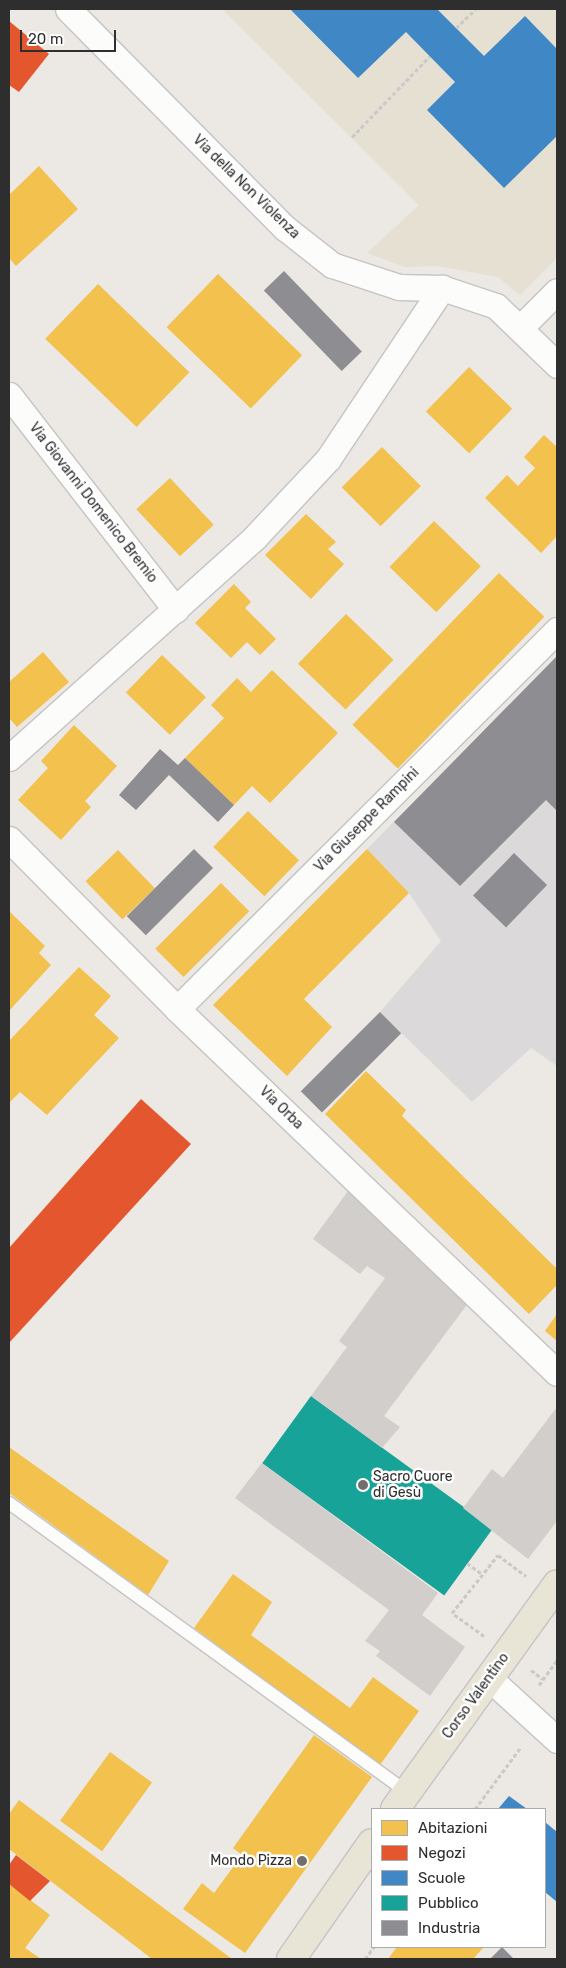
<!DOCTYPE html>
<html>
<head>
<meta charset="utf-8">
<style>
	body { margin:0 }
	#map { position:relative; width:566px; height:1968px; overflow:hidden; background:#ece8e4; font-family:Rubik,sans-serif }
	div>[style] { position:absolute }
	.industrial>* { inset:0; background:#dcd9db }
	.education>* { inset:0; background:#e6e0d3 }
	.homes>* { inset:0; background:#f2c14e; transform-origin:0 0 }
	.shops>* { inset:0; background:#e4572e }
	.schools>* { inset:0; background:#3f88c5 }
	.public>* { inset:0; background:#17a398; transform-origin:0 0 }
	.industry>* { inset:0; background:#8d8d92; transform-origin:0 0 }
	.building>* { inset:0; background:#d1cecb }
	.path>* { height:3px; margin-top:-1.5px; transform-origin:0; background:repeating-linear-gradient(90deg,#c9c9c8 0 4px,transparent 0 6.5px) }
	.roads { filter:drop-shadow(1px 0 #c5c4c5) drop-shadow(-1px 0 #c5c4c5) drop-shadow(0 1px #c5c4c5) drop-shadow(0 -1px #c5c4c5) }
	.lane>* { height:12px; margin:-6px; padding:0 6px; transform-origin:6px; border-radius:6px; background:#fcfcfb }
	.street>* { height:25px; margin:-12.5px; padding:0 12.5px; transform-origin:12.5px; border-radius:12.5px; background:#fcfcfb }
	.primary>* { height:28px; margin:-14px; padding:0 14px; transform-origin:14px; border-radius:14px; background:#e8e4d6 }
	.dots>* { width:14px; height:14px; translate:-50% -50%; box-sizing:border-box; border:2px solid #fff; border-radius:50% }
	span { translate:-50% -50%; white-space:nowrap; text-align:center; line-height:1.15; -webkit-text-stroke:5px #fff; paint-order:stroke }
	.street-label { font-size:14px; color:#2e2e2e }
	.poi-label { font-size:14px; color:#2e2e2e }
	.left { translate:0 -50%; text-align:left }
	.right { translate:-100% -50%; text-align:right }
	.frame { position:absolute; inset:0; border:10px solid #2e2e2e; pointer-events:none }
	.legend { position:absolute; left:371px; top:1808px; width:175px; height:140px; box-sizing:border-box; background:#fff; border:1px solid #ababab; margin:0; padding:6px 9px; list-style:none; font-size:15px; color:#2e2e2e }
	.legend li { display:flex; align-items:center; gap:10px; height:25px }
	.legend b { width:25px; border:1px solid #ababab }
	.scale { position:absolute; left:20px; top:30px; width:96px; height:22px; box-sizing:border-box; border:2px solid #2e2e2e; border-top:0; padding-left:6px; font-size:15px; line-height:18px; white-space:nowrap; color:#2e2e2e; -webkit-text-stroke:4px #fff; paint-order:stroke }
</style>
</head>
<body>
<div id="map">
	<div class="industrial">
		<div style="clip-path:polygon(557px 656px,557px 1066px,531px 1048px,472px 1102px,380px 1012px,441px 941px,409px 893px,367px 849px)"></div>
	</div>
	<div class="education">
		<div style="clip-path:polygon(222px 9px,557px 9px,557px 258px,520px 295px,498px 277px,436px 266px,404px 267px,367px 253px,419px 205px)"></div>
	</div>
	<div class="homes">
		<div style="clip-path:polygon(39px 166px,78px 209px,16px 266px,9px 258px,9px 195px)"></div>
		<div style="left:218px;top:274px;width:117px;height:74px;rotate:44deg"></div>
		<div style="left:98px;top:284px;width:127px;height:76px;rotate:44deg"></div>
		<div style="left:469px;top:367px;width:60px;height:62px;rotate:44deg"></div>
		<div style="clip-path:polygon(544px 435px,557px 447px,557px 536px,541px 553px,485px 498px,507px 475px,518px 486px,535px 468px,524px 457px)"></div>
		<div style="left:382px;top:447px;width:55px;height:57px;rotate:45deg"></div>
		<div style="left:170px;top:478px;width:64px;height:46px;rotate:47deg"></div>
		<div style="clip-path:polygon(306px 514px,336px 542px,328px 549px,344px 564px,311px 599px,265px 555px)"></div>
		<div style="left:434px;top:521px;width:65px;height:64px;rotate:44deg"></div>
		<div style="left:499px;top:573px;width:63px;height:211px;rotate:44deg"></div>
		<div style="clip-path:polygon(234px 584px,251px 602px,245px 608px,276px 639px,260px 655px,247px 642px,231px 658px,195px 623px)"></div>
		<div style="left:346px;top:614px;width:66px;height:69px;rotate:44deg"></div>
		<div style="clip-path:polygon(43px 652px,69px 682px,17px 727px,9px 718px,9px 682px)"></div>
		<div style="left:162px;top:655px;width:61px;height:52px;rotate:44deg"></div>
		<div style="clip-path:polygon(272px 670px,338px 733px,270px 803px,252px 786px,234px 805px,185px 758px,224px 718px,211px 705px,237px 678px,251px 692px)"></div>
		<div style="clip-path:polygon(74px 725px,117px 766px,85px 801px,91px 807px,61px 840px,18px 800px,48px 768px,41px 761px)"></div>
		<div style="left:248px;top:811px;width:71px;height:50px;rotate:44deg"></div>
		<div style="clip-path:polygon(367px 849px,409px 893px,304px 999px,332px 1027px,287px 1076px,213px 1005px)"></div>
		<div style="left:118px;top:850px;width:53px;height:45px;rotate:46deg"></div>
		<div style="left:221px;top:883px;width:40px;height:93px;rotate:45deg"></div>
		<div style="clip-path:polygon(9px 911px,45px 946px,39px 953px,51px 965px,9px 1011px)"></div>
		<div style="clip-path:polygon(79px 967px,111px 996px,94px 1015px,119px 1038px,47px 1115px,20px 1092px,9px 1103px,9px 1041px)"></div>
		<div style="clip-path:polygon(366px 1071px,406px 1110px,402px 1116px,557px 1269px,557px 1285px,529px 1314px,325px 1114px)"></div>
		<div style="clip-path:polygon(557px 1314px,557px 1341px,545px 1331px)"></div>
		<div style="clip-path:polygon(9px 1447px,169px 1561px,148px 1595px,9px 1493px)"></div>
		<div style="clip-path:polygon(233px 1574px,272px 1602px,251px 1635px,350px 1708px,373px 1677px,419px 1711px,380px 1765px,194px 1628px)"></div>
		<div style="clip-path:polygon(314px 1735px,372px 1777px,245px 1953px,183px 1909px,202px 1883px,214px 1893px,242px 1855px,233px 1848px)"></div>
		<div style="left:110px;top:1752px;width:52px;height:85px;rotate:36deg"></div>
		<div style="clip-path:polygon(19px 1800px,232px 1959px,152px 1959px,9px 1849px,9px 1814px)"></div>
		<div style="clip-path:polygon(9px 1884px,50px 1915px,25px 1948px,41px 1959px,9px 1959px)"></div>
		<div style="clip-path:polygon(397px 1947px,484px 1947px,473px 1959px,388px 1959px)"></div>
	</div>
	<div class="shops">
		<div style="clip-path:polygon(9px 21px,49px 54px,19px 92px,9px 85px)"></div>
		<div style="clip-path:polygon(141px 1099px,191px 1144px,9px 1343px,9px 1248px)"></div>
		<div style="clip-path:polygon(16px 1855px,50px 1881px,30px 1901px,9px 1884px,9px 1865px)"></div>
	</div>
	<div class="schools">
		<div style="clip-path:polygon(290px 9px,437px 9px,484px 56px,525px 16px,557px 49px,557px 136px,504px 188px,427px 110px,455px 82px,406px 32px,358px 78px)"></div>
		<div style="clip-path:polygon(509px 1796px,527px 1809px,498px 1809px)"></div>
		<div style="clip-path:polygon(545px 1822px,557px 1832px,557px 1902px,545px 1892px)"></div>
	</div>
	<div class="public">
		<div style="left:311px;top:1396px;width:225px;height:83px;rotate:36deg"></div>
	</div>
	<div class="industry">
		<div style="left:284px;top:271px;width:112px;height:28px;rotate:46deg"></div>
		<div style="clip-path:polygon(557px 656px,557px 811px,546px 800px,460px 886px,394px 822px)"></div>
		<div style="clip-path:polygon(160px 749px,178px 765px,185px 758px,234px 805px,218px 822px,169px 775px,136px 810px,119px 795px)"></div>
		<div style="left:194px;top:849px;width:27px;height:95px;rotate:45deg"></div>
		<div style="left:514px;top:853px;width:46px;height:59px;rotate:44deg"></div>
		<div style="left:380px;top:1012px;width:30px;height:112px;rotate:45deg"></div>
		<div style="clip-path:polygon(502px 1947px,514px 1959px,490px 1959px)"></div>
	</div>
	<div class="building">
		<div style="clip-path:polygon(351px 1187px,469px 1302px,384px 1416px,400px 1427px,382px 1448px,311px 1396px,347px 1347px,339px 1341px,385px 1278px,367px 1266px,360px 1274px,313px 1239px)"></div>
		<div style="clip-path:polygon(557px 1407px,557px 1521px,528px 1559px,463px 1508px,492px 1469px,503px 1478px)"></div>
		<div style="clip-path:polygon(262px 1463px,438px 1593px,422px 1615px,465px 1647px,430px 1696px,376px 1656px,380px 1651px,365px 1641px,389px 1610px,235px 1498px)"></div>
	</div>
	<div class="path">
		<div style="left:456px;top:28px;width:28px;rotate:-44deg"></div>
		<div style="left:352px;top:137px;width:112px;rotate:-46.1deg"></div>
		<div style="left:467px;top:1563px;width:19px;rotate:36deg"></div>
		<div style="left:484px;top:1636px;width:39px;rotate:-144deg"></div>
		<div style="left:452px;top:1613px;width:74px;rotate:-51.6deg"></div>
		<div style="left:498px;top:1555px;width:35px;rotate:37deg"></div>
		<div style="left:531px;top:1670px;width:15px;rotate:37deg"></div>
		<div style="left:539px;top:1685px;width:31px;rotate:-54deg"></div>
		<div style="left:475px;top:1809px;width:77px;rotate:-53.4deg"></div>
		<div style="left:365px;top:1959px;width:15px;rotate:-53deg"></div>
	</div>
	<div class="roads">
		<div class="lane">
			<div style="left:9px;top:1503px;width:492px;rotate:36deg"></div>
		</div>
		<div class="street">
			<div style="left:68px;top:9px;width:308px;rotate:45.3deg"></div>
			<div style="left:285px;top:228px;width:60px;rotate:38.2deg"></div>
			<div style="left:332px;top:265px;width:71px;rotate:18.2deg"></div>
			<div style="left:399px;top:287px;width:43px;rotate:1.3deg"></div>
			<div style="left:442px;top:288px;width:57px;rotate:18.4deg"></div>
			<div style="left:496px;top:306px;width:85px;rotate:44deg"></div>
			<div style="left:520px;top:328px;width:52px;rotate:-45deg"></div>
			<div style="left:9px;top:395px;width:272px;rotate:52.2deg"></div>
			<div style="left:9px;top:758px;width:331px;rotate:-41.9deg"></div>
			<div style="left:255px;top:537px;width:107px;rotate:-46.9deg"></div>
			<div style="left:328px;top:459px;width:206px;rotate:-56.3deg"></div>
			<div style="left:9px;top:839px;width:239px;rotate:45.3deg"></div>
			<div style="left:177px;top:1009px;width:526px;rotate:43.77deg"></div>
			<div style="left:177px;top:1009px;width:537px;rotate:-44.92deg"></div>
			<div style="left:489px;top:1678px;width:92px;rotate:42.4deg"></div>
		</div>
		<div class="primary">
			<div style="left:395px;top:1809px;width:277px;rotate:-54.2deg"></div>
			<div style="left:291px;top:1959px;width:141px;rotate:-55.1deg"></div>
		</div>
	</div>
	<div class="dots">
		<div style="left:363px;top:1485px;background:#706f6e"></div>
		<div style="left:302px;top:1861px;background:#706f6e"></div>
	</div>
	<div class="street-label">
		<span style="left:246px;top:187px;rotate:44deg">Via della Non Violenza</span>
		<span style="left:93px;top:503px;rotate:52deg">Via Giovanni Domenico Bremio</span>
		<span style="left:367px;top:820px;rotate:-45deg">Via Giuseppe Rampini</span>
		<span style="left:281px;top:1108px;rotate:44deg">Via Orba</span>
		<span style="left:476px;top:1696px;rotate:-54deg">Corso Valentino</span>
	</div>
	<div class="poi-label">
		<span class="left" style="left:373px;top:1485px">Sacro Cuore<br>di Gesù</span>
		<span class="right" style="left:292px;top:1861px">Mondo Pizza</span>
	</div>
	<div class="frame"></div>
	<ul class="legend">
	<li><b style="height:14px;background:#f2c14e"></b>Abitazioni</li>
	<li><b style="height:14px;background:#e4572e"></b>Negozi</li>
	<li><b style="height:14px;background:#3f88c5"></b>Scuole</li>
	<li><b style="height:14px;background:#17a398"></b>Pubblico</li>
	<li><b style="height:14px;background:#8d8d92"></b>Industria</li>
	</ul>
	<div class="scale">20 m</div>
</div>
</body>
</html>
